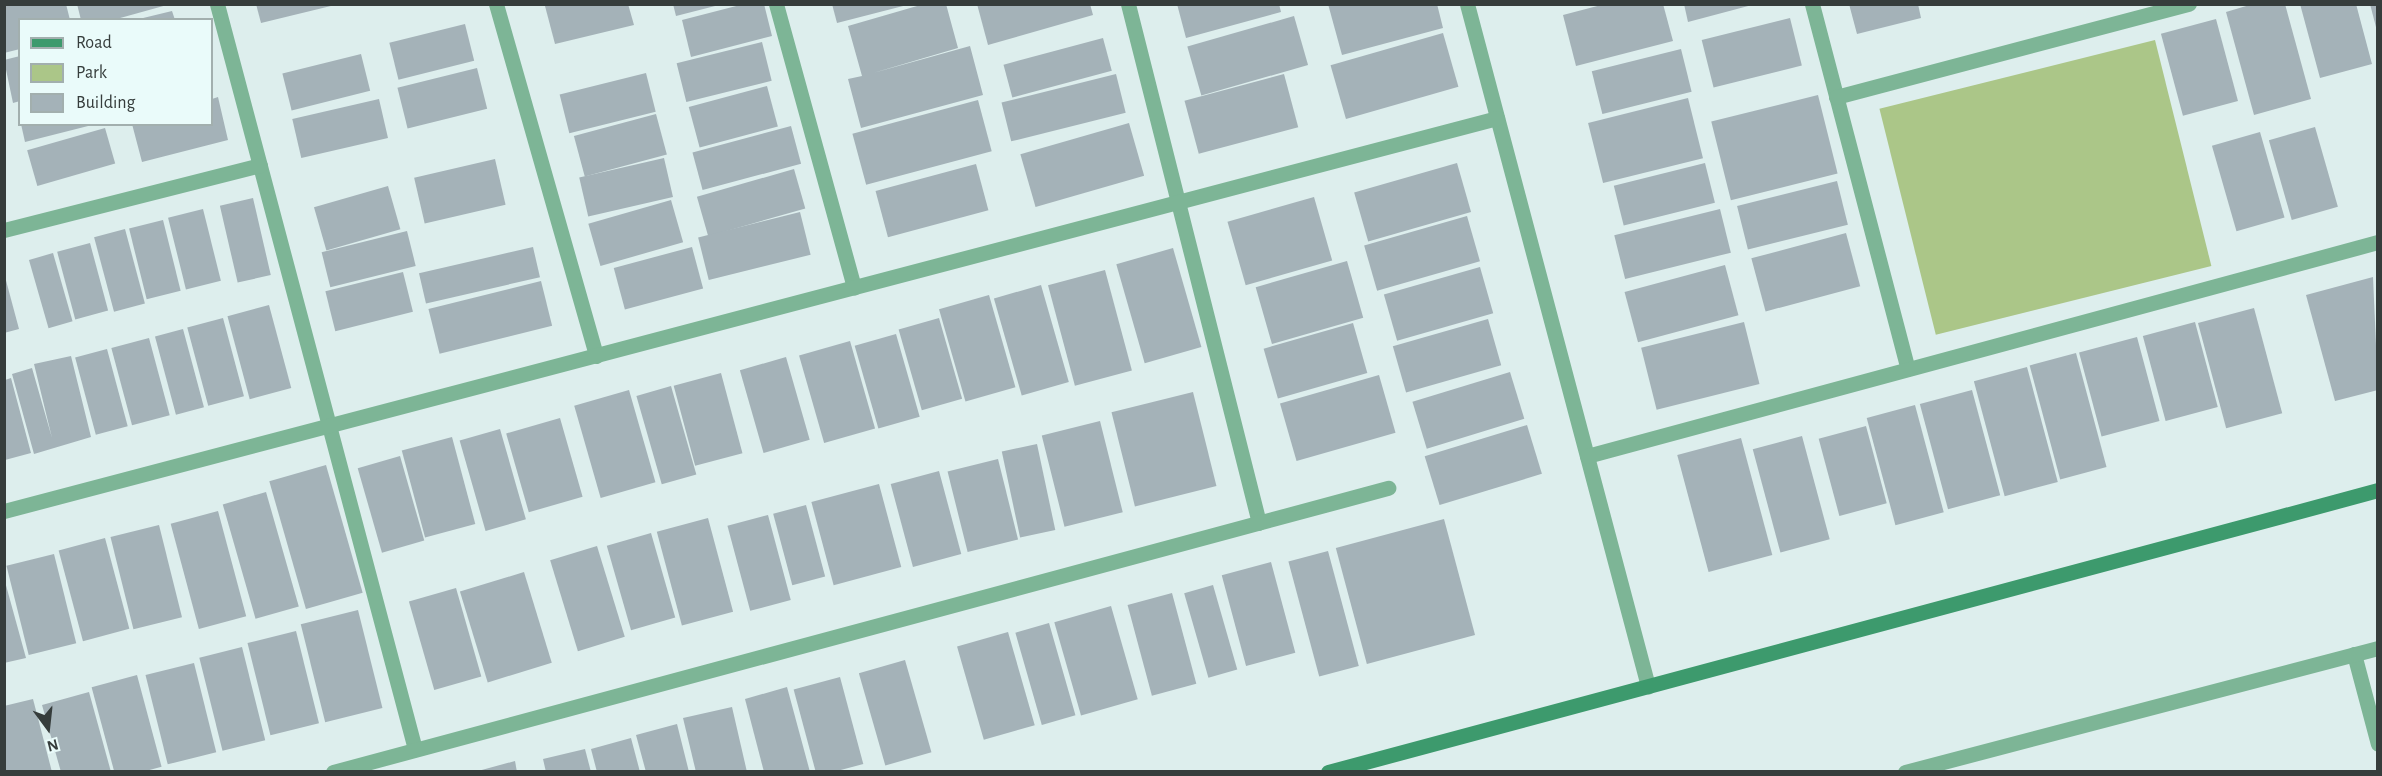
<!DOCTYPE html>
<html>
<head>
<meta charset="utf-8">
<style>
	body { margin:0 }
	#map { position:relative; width:2382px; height:776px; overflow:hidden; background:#ddeeed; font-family:"Alegreya Sans",sans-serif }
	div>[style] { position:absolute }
	.green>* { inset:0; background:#abc688; transform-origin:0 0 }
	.building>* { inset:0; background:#a4b2b8; transform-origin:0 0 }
	.street>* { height:15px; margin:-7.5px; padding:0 7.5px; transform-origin:7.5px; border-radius:7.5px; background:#7db596 }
	.secondary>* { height:15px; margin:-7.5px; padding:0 7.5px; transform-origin:7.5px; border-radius:7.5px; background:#3d9a6d }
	span { translate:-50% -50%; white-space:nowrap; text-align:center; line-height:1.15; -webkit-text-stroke:4.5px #eafbfa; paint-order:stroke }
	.frame { position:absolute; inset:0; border:6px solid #363d3c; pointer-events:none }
	.legend { position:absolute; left:18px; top:18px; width:195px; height:108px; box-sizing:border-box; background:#eafbfa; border:2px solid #a2afae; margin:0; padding:8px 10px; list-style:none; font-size:18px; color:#363d3c }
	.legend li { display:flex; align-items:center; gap:12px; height:30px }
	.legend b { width:30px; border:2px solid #a2afae }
	.north { position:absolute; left:18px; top:698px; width:60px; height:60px; -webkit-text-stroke:4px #eafbfa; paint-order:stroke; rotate:165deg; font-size:16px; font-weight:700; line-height:24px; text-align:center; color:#363d3c }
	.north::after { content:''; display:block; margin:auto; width:21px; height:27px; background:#363d3c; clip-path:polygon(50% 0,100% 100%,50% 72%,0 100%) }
</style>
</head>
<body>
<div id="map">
	<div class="green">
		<div style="left:2155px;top:40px;width:233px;height:284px;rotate:76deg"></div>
	</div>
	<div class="building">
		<div style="clip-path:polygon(4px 4px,66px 4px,70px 20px,20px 20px,20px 49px,4px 53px)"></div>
		<div style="clip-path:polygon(77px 4px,167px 4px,167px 5px,113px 20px,81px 20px)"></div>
		<div style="clip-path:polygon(256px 4px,335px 4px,335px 5px,261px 23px)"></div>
		<div style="clip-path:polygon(628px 4px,634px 25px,555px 44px,545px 6px)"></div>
		<div style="clip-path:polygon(673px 4px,719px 4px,719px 5px,676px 16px)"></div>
		<div style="clip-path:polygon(744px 4px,764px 4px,772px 36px,691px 57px,682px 20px)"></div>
		<div style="clip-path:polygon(832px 4px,907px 4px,907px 5px,837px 23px)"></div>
		<div style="clip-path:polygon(924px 4px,946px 4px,958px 48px,873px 73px,970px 46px,983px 95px,861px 128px,848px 79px,862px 76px,848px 26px)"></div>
		<div style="clip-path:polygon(977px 4px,1090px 4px,1093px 15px,988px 45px)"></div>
		<div style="clip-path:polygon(1177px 4px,1279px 4px,1281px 12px,1186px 38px)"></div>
		<div style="clip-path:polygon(1328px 4px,1437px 4px,1443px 28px,1342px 55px)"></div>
		<div style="clip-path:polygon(1605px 4px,1663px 4px,1673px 41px,1576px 66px,1563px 15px)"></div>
		<div style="clip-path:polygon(1684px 4px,1752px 4px,1752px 5px,1688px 22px)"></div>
		<div style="clip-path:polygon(1849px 4px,1918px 4px,1921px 18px,1857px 34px)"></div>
		<div style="clip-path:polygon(2253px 4px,2285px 4px,2311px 99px,2254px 115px,2226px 12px)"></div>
		<div style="clip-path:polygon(2300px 4px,2356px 4px,2372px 64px,2320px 78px)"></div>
		<div style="clip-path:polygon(2370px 4px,2378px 4px,2378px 31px,2377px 31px)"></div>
		<div style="clip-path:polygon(172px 11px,175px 20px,139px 20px,139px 19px)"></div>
		<div style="left:1294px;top:16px;width:51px;height:111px;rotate:74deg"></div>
		<div style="left:1790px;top:18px;width:49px;height:91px;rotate:76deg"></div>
		<div style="left:2216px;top:19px;width:85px;height:57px;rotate:75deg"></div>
		<div style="left:465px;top:24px;width:38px;height:78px;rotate:76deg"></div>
		<div style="left:1443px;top:33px;width:56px;height:117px;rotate:74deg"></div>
		<div style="left:1103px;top:38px;width:34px;height:103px;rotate:75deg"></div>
		<div style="left:762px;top:42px;width:40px;height:88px;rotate:76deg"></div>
		<div style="left:1681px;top:49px;width:44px;height:92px;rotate:76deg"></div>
		<div style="left:361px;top:54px;width:38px;height:81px;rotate:76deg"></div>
		<div style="clip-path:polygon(20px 56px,20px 101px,13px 103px,4px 60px)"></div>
		<div style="left:477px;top:68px;width:42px;height:82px;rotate:76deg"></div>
		<div style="left:646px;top:73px;width:40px;height:89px;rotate:76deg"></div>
		<div style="left:1116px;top:74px;width:40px;height:118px;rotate:76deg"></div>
		<div style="left:1284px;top:74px;width:55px;height:103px;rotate:75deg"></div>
		<div style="left:767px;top:86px;width:42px;height:81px;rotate:75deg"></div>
		<div style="left:1818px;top:95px;width:81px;height:110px;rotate:76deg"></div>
		<div style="clip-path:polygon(218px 97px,228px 140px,142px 162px,132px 124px,212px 124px,212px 99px)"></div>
		<div style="left:1688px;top:98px;width:62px;height:103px;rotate:76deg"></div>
		<div style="left:379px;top:99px;width:40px;height:89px;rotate:77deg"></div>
		<div style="left:978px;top:100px;width:53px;height:130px;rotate:75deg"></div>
		<div style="left:656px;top:114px;width:42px;height:85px;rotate:75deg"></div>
		<div style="left:1129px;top:123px;width:55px;height:113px;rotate:74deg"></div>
		<div style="clip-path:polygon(21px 124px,92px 124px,92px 125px,25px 142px)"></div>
		<div style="left:791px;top:126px;width:39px;height:102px;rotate:75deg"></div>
		<div style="left:2315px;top:127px;width:83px;height:48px;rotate:74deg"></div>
		<div style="left:105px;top:128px;width:37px;height:81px;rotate:74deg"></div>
		<div style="left:2260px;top:132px;width:89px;height:50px;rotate:74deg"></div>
		<div style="left:664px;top:158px;width:40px;height:87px;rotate:77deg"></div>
		<div style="left:495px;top:159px;width:47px;height:83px;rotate:77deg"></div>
		<div style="left:1457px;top:163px;width:51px;height:107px;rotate:74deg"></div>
		<div style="left:1705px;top:163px;width:41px;height:94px;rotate:76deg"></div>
		<div style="left:976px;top:164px;width:48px;height:104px;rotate:75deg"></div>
		<div style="left:794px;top:169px;width:41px;height:101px;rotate:74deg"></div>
		<div style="left:1837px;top:181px;width:45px;height:103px;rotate:76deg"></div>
		<div style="left:388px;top:186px;width:45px;height:77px;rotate:74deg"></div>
		<div style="left:1314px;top:197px;width:66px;height:90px;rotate:74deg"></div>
		<div style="left:253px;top:198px;width:79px;height:34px;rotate:77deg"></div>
		<div style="left:671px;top:200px;width:44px;height:86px;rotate:74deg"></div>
		<div style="left:203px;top:209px;width:74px;height:36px;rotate:76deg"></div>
		<div style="left:1720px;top:209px;width:45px;height:109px;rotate:76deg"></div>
		<div style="left:800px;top:212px;width:44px;height:105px;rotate:76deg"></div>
		<div style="left:1467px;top:216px;width:47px;height:107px;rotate:74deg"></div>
		<div style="left:163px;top:220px;width:73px;height:35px;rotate:76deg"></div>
		<div style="left:125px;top:229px;width:77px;height:32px;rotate:75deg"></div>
		<div style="left:407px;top:231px;width:36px;height:88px;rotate:76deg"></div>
		<div style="left:1846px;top:233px;width:55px;height:98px;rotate:75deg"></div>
		<div style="left:90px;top:243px;width:70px;height:34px;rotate:75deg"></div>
		<div style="left:533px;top:247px;width:31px;height:117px;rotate:77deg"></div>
		<div style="left:692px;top:247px;width:43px;height:81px;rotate:75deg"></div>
		<div style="left:1173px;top:248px;width:103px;height:59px;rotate:74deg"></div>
		<div style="left:53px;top:253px;width:71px;height:25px;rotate:74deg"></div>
		<div style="left:1347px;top:261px;width:59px;height:95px;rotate:74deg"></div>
		<div style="left:1725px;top:265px;width:52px;height:104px;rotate:75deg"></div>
		<div style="left:1480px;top:267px;width:48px;height:100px;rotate:74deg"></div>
		<div style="left:1105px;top:270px;width:104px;height:59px;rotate:75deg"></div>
		<div style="left:403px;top:272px;width:41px;height:80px;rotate:76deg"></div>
		<div style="clip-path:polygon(4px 273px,19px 329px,4px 333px)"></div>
		<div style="clip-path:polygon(2373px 277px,2378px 390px,2335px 401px,2306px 295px)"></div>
		<div style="left:541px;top:281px;width:46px;height:116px;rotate:76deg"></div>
		<div style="left:1041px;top:285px;width:101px;height:49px;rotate:74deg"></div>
		<div style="left:989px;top:295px;width:96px;height:52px;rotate:74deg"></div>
		<div style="left:269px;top:305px;width:86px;height:43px;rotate:75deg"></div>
		<div style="left:2254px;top:308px;width:109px;height:58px;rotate:75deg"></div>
		<div style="left:223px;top:318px;width:81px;height:37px;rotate:75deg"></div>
		<div style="left:939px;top:318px;width:84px;height:42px;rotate:74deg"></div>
		<div style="left:1488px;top:319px;width:48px;height:99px;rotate:74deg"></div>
		<div style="left:1744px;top:322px;width:64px;height:106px;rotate:76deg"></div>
		<div style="left:2195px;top:322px;width:88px;height:54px;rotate:75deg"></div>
		<div style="left:1353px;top:323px;width:52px;height:93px;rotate:74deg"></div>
		<div style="left:183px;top:329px;width:81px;height:29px;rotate:75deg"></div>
		<div style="left:896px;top:334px;width:86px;height:43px;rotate:74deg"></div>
		<div style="left:2137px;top:337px;width:87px;height:60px;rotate:75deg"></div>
		<div style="left:149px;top:338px;width:80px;height:39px;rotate:75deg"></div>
		<div style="left:850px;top:341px;width:91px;height:53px;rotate:74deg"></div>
		<div style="left:107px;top:349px;width:80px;height:33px;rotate:75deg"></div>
		<div style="left:2076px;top:353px;width:118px;height:48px;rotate:75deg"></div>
		<div style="clip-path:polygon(71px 356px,91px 437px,34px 454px,12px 374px,32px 368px,52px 438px,34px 364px)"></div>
		<div style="left:786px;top:357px;width:86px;height:48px;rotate:74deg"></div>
		<div style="left:2027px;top:367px;width:119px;height:55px;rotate:75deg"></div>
		<div style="left:1510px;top:372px;width:49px;height:102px;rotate:73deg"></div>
		<div style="left:721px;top:373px;width:83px;height:49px;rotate:75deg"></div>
		<div style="left:1379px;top:375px;width:60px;height:103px;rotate:74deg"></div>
		<div style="clip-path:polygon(11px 378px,31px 453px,5px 460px,5px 380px)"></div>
		<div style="left:671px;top:386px;width:92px;height:36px;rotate:74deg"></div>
		<div style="left:629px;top:390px;width:96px;height:57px;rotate:74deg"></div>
		<div style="left:1972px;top:390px;width:109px;height:54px;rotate:75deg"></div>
		<div style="left:1193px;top:392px;width:97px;height:84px;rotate:76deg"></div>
		<div style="left:1915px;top:405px;width:111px;height:50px;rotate:75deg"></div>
		<div style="left:560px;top:418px;width:82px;height:56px;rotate:74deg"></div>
		<div style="left:1100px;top:421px;width:94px;height:60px;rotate:76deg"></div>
		<div style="left:1527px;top:425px;width:51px;height:107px;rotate:73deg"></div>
		<div style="left:1866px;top:426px;width:80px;height:49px;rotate:75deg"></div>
		<div style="left:500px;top:429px;width:94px;height:42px;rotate:74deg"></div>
		<div style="left:1802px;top:436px;width:107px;height:51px;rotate:75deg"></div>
		<div style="left:452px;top:437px;width:90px;height:52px;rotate:75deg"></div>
		<div style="left:1741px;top:438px;width:121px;height:66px;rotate:75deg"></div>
		<div style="left:1037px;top:444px;width:88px;height:36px;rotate:78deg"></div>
		<div style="left:400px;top:456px;width:88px;height:44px;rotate:74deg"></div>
		<div style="left:998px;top:459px;width:83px;height:52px;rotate:76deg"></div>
		<div style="left:326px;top:465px;width:133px;height:59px;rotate:74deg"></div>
		<div style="left:939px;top:471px;width:86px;height:50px;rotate:75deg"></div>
		<div style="left:879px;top:484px;width:86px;height:70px;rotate:75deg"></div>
		<div style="left:266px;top:492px;width:119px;height:45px;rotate:74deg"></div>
		<div style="left:806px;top:505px;width:74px;height:34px;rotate:75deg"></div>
		<div style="left:218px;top:511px;width:109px;height:49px;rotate:75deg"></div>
		<div style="left:768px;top:515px;width:88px;height:42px;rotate:75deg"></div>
		<div style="left:708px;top:518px;width:97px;height:53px;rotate:75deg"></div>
		<div style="left:1444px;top:519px;width:120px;height:112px;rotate:75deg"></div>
		<div style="left:159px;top:525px;width:95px;height:50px;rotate:76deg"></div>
		<div style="left:651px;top:533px;width:88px;height:46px;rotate:74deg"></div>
		<div style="left:105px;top:538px;width:94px;height:48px;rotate:75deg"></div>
		<div style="left:597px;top:546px;width:95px;height:49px;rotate:73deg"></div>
		<div style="left:1328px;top:551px;width:119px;height:41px;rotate:75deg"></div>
		<div style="left:54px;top:554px;width:92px;height:49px;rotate:76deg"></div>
		<div style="left:1271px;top:562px;width:94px;height:51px;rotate:75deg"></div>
		<div style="left:524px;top:572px;width:95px;height:67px;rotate:73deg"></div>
		<div style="clip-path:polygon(4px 578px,26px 658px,4px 663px)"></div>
		<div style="left:1213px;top:585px;width:88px;height:30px;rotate:74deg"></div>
		<div style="left:456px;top:588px;width:92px;height:49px;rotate:74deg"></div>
		<div style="left:1172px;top:593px;width:94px;height:46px;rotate:75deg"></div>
		<div style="left:1111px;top:606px;width:97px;height:59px;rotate:74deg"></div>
		<div style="left:358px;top:610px;width:101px;height:59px;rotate:76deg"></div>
		<div style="left:1049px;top:623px;width:96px;height:35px;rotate:74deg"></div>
		<div style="left:296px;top:631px;width:95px;height:50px;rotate:76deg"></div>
		<div style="left:1008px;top:632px;width:97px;height:53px;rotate:74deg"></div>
		<div style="left:242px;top:647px;width:96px;height:44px;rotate:76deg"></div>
		<div style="left:905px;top:660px;width:96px;height:48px;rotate:74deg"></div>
		<div style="left:194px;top:663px;width:92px;height:50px;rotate:76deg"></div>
		<div style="left:137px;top:675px;width:95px;height:47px;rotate:75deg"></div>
		<div style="left:840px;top:677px;width:90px;height:48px;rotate:75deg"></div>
		<div style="clip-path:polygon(787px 687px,810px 772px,764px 772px,745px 699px)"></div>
		<div style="clip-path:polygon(89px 692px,111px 772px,61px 772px,42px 705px)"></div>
		<div style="clip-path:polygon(33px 699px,52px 772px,4px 772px,4px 706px)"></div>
		<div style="clip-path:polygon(732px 707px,747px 772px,696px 772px,683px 718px)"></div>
		<div style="clip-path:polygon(677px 724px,689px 772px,646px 772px,636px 735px)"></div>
		<div style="clip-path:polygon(631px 738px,640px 772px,597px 772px,591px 749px)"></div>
		<div style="clip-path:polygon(585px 749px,591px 772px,546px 772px,543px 759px)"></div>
		<div style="clip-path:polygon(515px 761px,517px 772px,478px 772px,478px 771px)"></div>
	</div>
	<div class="street">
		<div style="left:217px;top:4px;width:771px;rotate:75.12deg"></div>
		<div style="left:496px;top:4px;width:366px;rotate:74.1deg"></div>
		<div style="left:776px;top:4px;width:294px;rotate:74.6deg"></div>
		<div style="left:1128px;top:4px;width:535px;rotate:75.83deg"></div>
		<div style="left:1467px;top:4px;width:706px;rotate:75.14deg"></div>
		<div style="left:1812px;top:4px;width:377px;rotate:75.3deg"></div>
		<div style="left:1836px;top:97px;width:365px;rotate:-14.8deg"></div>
		<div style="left:4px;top:230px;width:264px;rotate:-14.2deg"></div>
		<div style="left:1587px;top:456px;width:819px;rotate:-15.14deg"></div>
		<div style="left:4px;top:511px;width:1544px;rotate:-14.75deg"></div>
		<div style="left:2354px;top:654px;width:93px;rotate:75.1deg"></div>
		<div style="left:333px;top:772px;width:1093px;rotate:-15.07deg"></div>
		<div style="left:1905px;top:772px;width:489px;rotate:-14.7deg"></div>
	</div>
	<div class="secondary">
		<div style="left:1328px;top:772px;width:1087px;rotate:-15.03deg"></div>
	</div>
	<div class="frame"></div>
	<ul class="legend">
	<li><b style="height:8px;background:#3d9a6d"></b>Road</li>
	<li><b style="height:16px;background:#abc688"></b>Park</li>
	<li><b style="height:16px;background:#a4b2b8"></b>Building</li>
	</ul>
	<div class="north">N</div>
</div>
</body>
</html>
